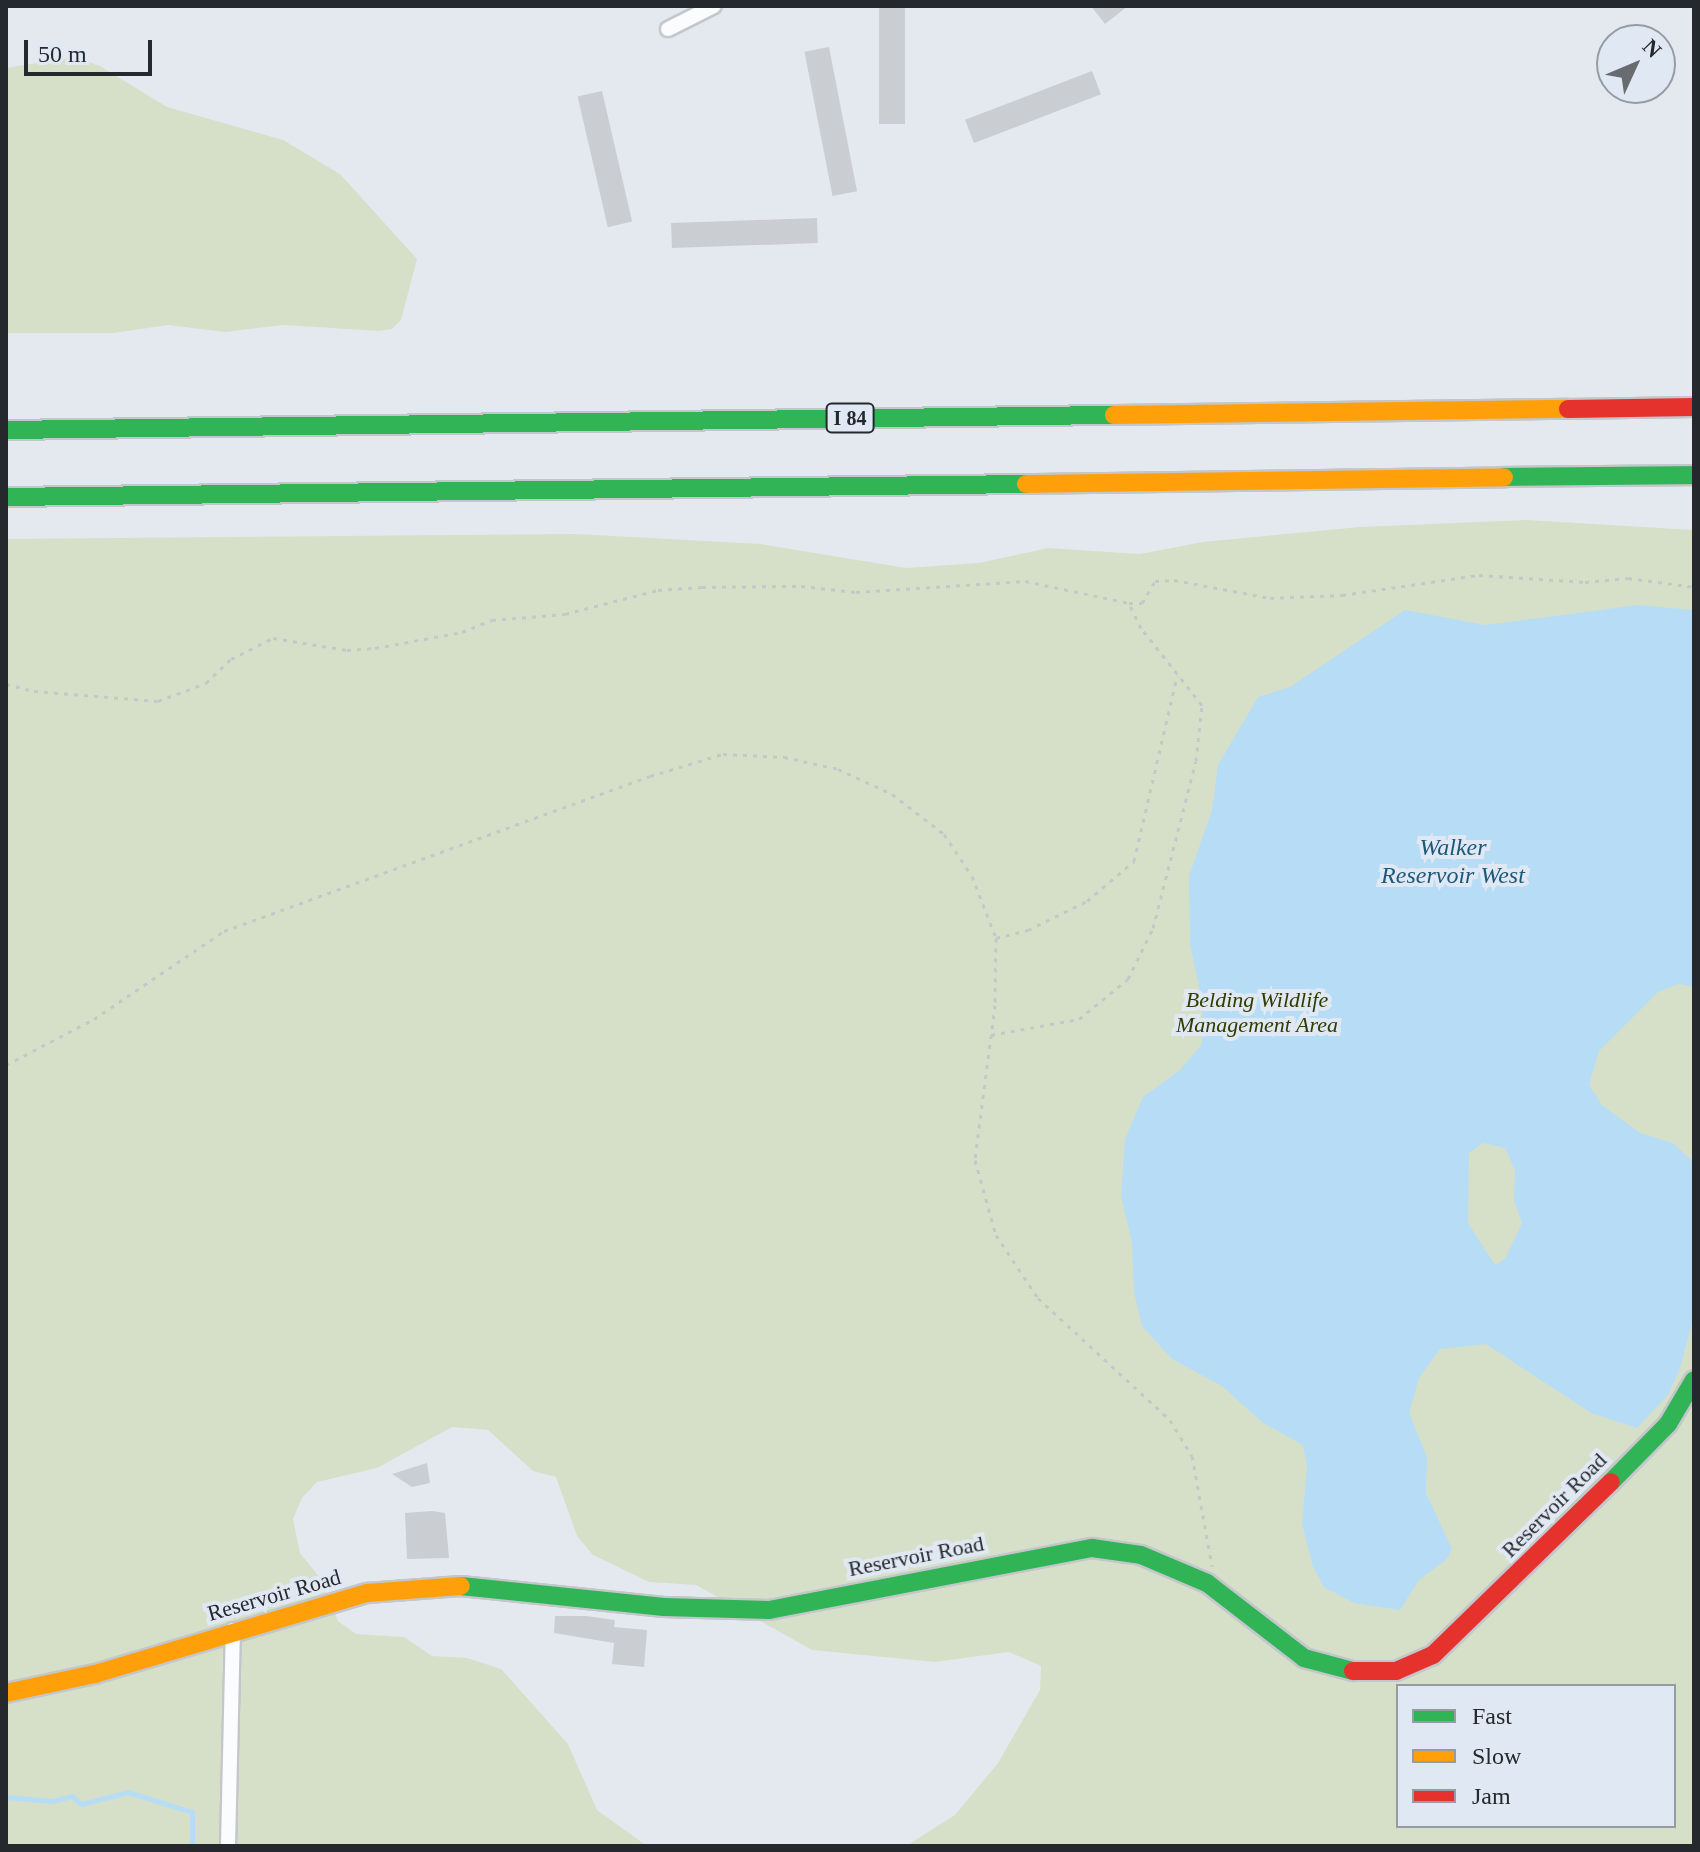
<!DOCTYPE html>
<html>
<head>
<meta charset="utf-8">
<style>
	body { margin:0 }
	#map { position:relative; width:1700px; height:1852px; overflow:hidden; background:#e4e9ef; font-family:"Times New Roman",serif }
	div>[style] { position:absolute }
	.green>* { inset:0; background:#d6e0c9 }
	.water>* { inset:0; background:#b7dcf6 }
	.stream>* { height:5px; margin:-2.5px; padding:0 2.5px; transform-origin:2.5px; border-radius:2.5px; background:#b7dcf6 }
	.building>* { inset:0; background:#caced2; transform-origin:0 0 }
	.path>* { height:3px; margin-top:-1.5px; transform-origin:0; background:repeating-linear-gradient(90deg,#c6c7c9 0 4px,transparent 0 10px) }
	.roads { filter:drop-shadow(2px 0 #c3c7cb) drop-shadow(-2px 0 #c3c7cb) drop-shadow(0 2px #c3c7cb) drop-shadow(0 -2px #c3c7cb) }
	.street>* { height:14px; margin:-7px; padding:0 7px; transform-origin:7px; border-radius:7px; background:#fbfcfd }
	.fast>* { height:18px; margin:-9px; padding:0 9px; transform-origin:9px; border-radius:9px; background:#30b455 }
	.slow>* { height:18px; margin:-9px; padding:0 9px; transform-origin:9px; border-radius:9px; background:#ff9f0a }
	.jam>* { height:18px; margin:-9px; padding:0 9px; transform-origin:9px; border-radius:9px; background:#e5322d }
	span { translate:-50% -50%; white-space:nowrap; text-align:center; line-height:1.15; -webkit-text-stroke:8px #e0e9f3; paint-order:stroke }
	.shield-label span { padding:2px 6px; background:#e0e9f3; border:2px solid; border-radius:6px; -webkit-text-stroke-width:0 }
	.shield-label { font-size:20px; color:#25282c; font-weight:700 }
	.park-label { font-size:22px; color:#313c00; font-style:italic }
	.street-label { font-size:22px; color:#25282c }
	.water-label { font-size:24px; color:#1d5879; font-style:italic }
	.frame { position:absolute; inset:0; border:8px solid #25282c; pointer-events:none }
	.legend { position:absolute; left:1396px; top:1684px; width:280px; height:144px; box-sizing:border-box; background:#e0e9f3; border:2px solid #959ca3; margin:0; padding:10px 14px; list-style:none; font-size:24px; color:#25282c }
	.legend li { display:flex; align-items:center; gap:16px; height:40px }
	.legend b { width:40px; border:2px solid #959ca3 }
	.north { position:absolute; left:1596px; top:24px; width:80px; height:80px; box-sizing:border-box; background:#e0e9f3; border:2px solid #959ca3; border-radius:50%; rotate:46deg; font-size:22px; font-weight:700; line-height:32px; text-align:center; color:#25282c }
	.north::after { content:''; display:block; margin:auto; width:28px; height:36px; background:#686c70; clip-path:polygon(50% 0,100% 100%,50% 72%,0 100%) }
	.scale { position:absolute; left:24px; top:40px; width:128px; height:36px; box-sizing:border-box; border:4px solid #25282c; border-top:0; padding-left:10px; font-size:24px; line-height:28px; white-space:nowrap; color:#25282c; -webkit-text-stroke:6px #e0e9f3; paint-order:stroke }
</style>
</head>
<body>
<div id="map">
	<div class="green">
		<div style="clip-path:polygon(74px 57px,100px 66px,167px 107px,283px 140px,340px 174px,417px 259px,401px 320px,392px 329px,379px 331px,283px 325px,225px 332px,168px 325px,114px 333px,6px 333px,6px 68px)"></div>
		<div style="clip-path:polygon(evenodd,1526px 520px,1694px 530px,1694px 1846px,906px 1846px,955px 1815px,998px 1763px,1040px 1690px,1041px 1666px,1009px 1652px,935px 1662px,812px 1650px,696px 1585px,649px 1582px,593px 1555px,577px 1536px,556px 1477px,533px 1471px,488px 1430px,452px 1427px,377px 1468px,317px 1482px,302px 1498px,293px 1519px,300px 1553px,321px 1579px,338px 1621px,356px 1634px,404px 1637px,432px 1656px,467px 1658px,501px 1669px,568px 1744px,597px 1810px,647px 1846px,6px 1846px,6px 539px,576px 534px,761px 544px,906px 568px,979px 563px,1048px 548px,1140px 554px,1203px 542px,1359px 527px,1526px 520px,1398px 1686px,1674px 1686px,1674px 1826px,1398px 1826px,1398px 1686px)"></div>
	</div>
	<div class="water">
		<div style="clip-path:polygon(evenodd,1638px 605px,1694px 610px,1694px 987px,1679px 984px,1658px 992px,1599px 1051px,1589px 1085px,1602px 1105px,1640px 1133px,1673px 1143px,1694px 1163px,1694px 1316px,1680px 1368px,1668px 1395px,1637px 1428px,1591px 1413px,1486px 1344px,1440px 1349px,1419px 1378px,1409px 1413px,1427px 1457px,1426px 1493px,1452px 1549px,1447px 1559px,1419px 1580px,1400px 1610px,1354px 1603px,1324px 1587px,1313px 1567px,1302px 1524px,1307px 1466px,1303px 1445px,1263px 1423px,1222px 1386px,1172px 1359px,1142px 1326px,1134px 1292px,1132px 1243px,1121px 1196px,1125px 1139px,1143px 1097px,1180px 1070px,1202px 1044px,1202px 1000px,1190px 945px,1189px 876px,1212px 810px,1218px 765px,1258px 697px,1290px 687px,1405px 610px,1485px 625px,1638px 605px,1483px 1143px,1505px 1148px,1515px 1170px,1514px 1201px,1522px 1223px,1505px 1259px,1495px 1265px,1468px 1223px,1469px 1153px,1483px 1143px)"></div>
	</div>
	<div class="stream">
		<div style="left:6px;top:1797px;width:46px;rotate:5deg"></div>
		<div style="left:52px;top:1801px;width:21px;rotate:-14deg"></div>
		<div style="left:72px;top:1796px;width:12px;rotate:42deg"></div>
		<div style="left:81px;top:1804px;width:49px;rotate:-14.3deg"></div>
		<div style="left:128px;top:1792px;width:67px;rotate:17.4deg"></div>
		<div style="left:192px;top:1812px;width:34px;rotate:90deg"></div>
	</div>
	<div class="building">
		<div style="left:879px;top:6px;width:26px;height:118px"></div>
		<div style="clip-path:polygon(1091px 6px,1128px 6px,1105px 24px)"></div>
		<div style="left:829px;top:47px;width:147px;height:25px;rotate:79deg"></div>
		<div style="left:1092px;top:71px;width:25px;height:136px;rotate:69deg"></div>
		<div style="left:602px;top:91px;width:134px;height:25px;rotate:77deg"></div>
		<div style="left:817px;top:218px;width:25px;height:146px;rotate:88deg"></div>
		<div style="clip-path:polygon(427px 1463px,430px 1483px,412px 1487px,392px 1474px)"></div>
		<div style="clip-path:polygon(432px 1511px,445px 1513px,449px 1558px,407px 1559px,405px 1513px)"></div>
		<div style="clip-path:polygon(555px 1616px,586px 1616px,615px 1620px,614px 1627px,647px 1630px,644px 1667px,612px 1664px,614px 1643px,554px 1633px)"></div>
	</div>
	<div class="path">
		<div style="left:6px;top:684px;width:29px;rotate:14deg"></div>
		<div style="left:34px;top:691px;width:124px;rotate:4.6deg"></div>
		<div style="left:158px;top:701px;width:51px;rotate:-20.6deg"></div>
		<div style="left:206px;top:683px;width:35px;rotate:-44deg"></div>
		<div style="left:231px;top:659px;width:47px;rotate:-26.6deg"></div>
		<div style="left:273px;top:638px;width:75px;rotate:9.2deg"></div>
		<div style="left:347px;top:650px;width:28px;rotate:-4deg"></div>
		<div style="left:375px;top:648px;width:88px;rotate:-10.4deg"></div>
		<div style="left:462px;top:632px;width:32px;rotate:-22deg"></div>
		<div style="left:492px;top:620px;width:73px;rotate:-4.7deg"></div>
		<div style="left:565px;top:614px;width:96px;rotate:-14.5deg"></div>
		<div style="left:658px;top:590px;width:44px;rotate:-3.9deg"></div>
		<div style="left:702px;top:587px;width:99px;rotate:-0.6deg"></div>
		<div style="left:801px;top:586px;width:55px;rotate:6.2deg"></div>
		<div style="left:856px;top:592px;width:169px;rotate:-3.7deg"></div>
		<div style="left:1025px;top:581px;width:106px;rotate:11.9deg"></div>
		<div style="left:1129px;top:603px;width:13px"></div>
		<div style="left:1142px;top:603px;width:26px;rotate:-59deg"></div>
		<div style="left:1155px;top:581px;width:19px;rotate:-3deg"></div>
		<div style="left:1174px;top:580px;width:98px;rotate:10.6deg"></div>
		<div style="left:1270px;top:598px;width:72px;rotate:-2.4deg"></div>
		<div style="left:1342px;top:595px;width:138px;rotate:-8.3deg"></div>
		<div style="left:1479px;top:575px;width:106px;rotate:3.8deg"></div>
		<div style="left:1585px;top:582px;width:43px;rotate:-5.3deg"></div>
		<div style="left:1628px;top:578px;width:67px;rotate:7.8deg"></div>
		<div style="left:996px;top:938px;width:33px;rotate:-14deg"></div>
		<div style="left:1028px;top:930px;width:66px;rotate:-26.2deg"></div>
		<div style="left:1087px;top:901px;width:62px;rotate:-40.4deg"></div>
		<div style="left:1134px;top:861px;width:190px;rotate:-76.9deg"></div>
		<div style="left:991px;top:1035px;width:89px;rotate:-10.3deg"></div>
		<div style="left:1079px;top:1019px;width:63px;rotate:-39.2deg"></div>
		<div style="left:1128px;top:979px;width:57px;rotate:-63.9deg"></div>
		<div style="left:1153px;top:928px;width:172px;rotate:-75.6deg"></div>
		<div style="left:1196px;top:761px;width:56px;rotate:-83.9deg"></div>
		<div style="left:1202px;top:705px;width:98px;rotate:-128.4deg"></div>
		<div style="left:1141px;top:628px;width:28px;rotate:-116deg"></div>
		<div style="left:6px;top:1065px;width:99px;rotate:-27.6deg"></div>
		<div style="left:94px;top:1019px;width:157px;rotate:-34.1deg"></div>
		<div style="left:224px;top:931px;width:453px;rotate:-20deg"></div>
		<div style="left:650px;top:776px;width:76px;rotate:-16.8deg"></div>
		<div style="left:723px;top:754px;width:61px;rotate:2.8deg"></div>
		<div style="left:784px;top:757px;width:55px;rotate:12.5deg"></div>
		<div style="left:838px;top:769px;width:60px;rotate:24.8deg"></div>
		<div style="left:892px;top:794px;width:66px;rotate:37.6deg"></div>
		<div style="left:944px;top:834px;width:50px;rotate:56.3deg"></div>
		<div style="left:972px;top:876px;width:66px;rotate:68.8deg"></div>
		<div style="left:996px;top:938px;width:67px;rotate:90.9deg"></div>
		<div style="left:995px;top:1005px;width:156px;rotate:97.4deg"></div>
		<div style="left:975px;top:1160px;width:78px;rotate:74.4deg"></div>
		<div style="left:996px;top:1235px;width:76px;rotate:56.3deg"></div>
		<div style="left:1038px;top:1298px;width:180px;rotate:42.7deg"></div>
		<div style="left:1170px;top:1420px;width:42px;rotate:58.6deg"></div>
		<div style="left:1192px;top:1456px;width:112px;rotate:79.7deg"></div>
	</div>
	<div class="roads">
		<div class="street">
			<div style="left:668px;top:29px;width:51px;rotate:-26.6deg"></div>
			<div style="left:228px;top:1846px;width:216px;rotate:-88.7deg"></div>
		</div>
		<div class="fast">
			<div style="left:6px;top:430px;width:1108px;rotate:-0.78deg"></div>
			<div style="left:1504px;top:477px;width:190px;rotate:-0.6deg"></div>
			<div style="left:6px;top:497px;width:1020px;rotate:-0.73deg"></div>
			<div style="left:1611px;top:1482px;width:81px;rotate:-45.5deg"></div>
			<div style="left:1668px;top:1424px;width:51px;rotate:-59.4deg"></div>
			<div style="left:461px;top:1586px;width:204px;rotate:5.9deg"></div>
			<div style="left:664px;top:1607px;width:105px;rotate:1.6deg"></div>
			<div style="left:769px;top:1610px;width:329px;rotate:-10.9deg"></div>
			<div style="left:1092px;top:1548px;width:49px;rotate:8.1deg"></div>
			<div style="left:1141px;top:1555px;width:72px;rotate:23deg"></div>
			<div style="left:1207px;top:1583px;width:123px;rotate:37.7deg"></div>
			<div style="left:1304px;top:1658px;width:51px;rotate:14.9deg"></div>
		</div>
		<div class="slow">
			<div style="left:1114px;top:415px;width:454px;rotate:-0.8deg"></div>
			<div style="left:1026px;top:484px;width:478px;rotate:-0.8deg"></div>
			<div style="left:6px;top:1693px;width:91px;rotate:-12.1deg"></div>
			<div style="left:95px;top:1674px;width:284px;rotate:-16.6deg"></div>
			<div style="left:367px;top:1593px;width:94px;rotate:-4.3deg"></div>
		</div>
		<div class="jam">
			<div style="left:1568px;top:409px;width:126px;rotate:-0.9deg"></div>
			<div style="left:1353px;top:1671px;width:43px"></div>
			<div style="left:1396px;top:1671px;width:40px;rotate:-23.4deg"></div>
			<div style="left:1433px;top:1655px;width:248px;rotate:-44.2deg"></div>
		</div>
	</div>
	<div class="shield-label">
		<span style="left:850px;top:418px">I 84</span>
	</div>
	<div class="park-label">
		<span style="left:1257px;top:1012px">Belding Wildlife<br>Management Area</span>
	</div>
	<div class="street-label">
		<span style="left:1554px;top:1505px;rotate:-45deg">Reservoir Road</span>
		<span style="left:916px;top:1556px;rotate:-11deg">Reservoir Road</span>
		<span style="left:274px;top:1595px;rotate:-16deg">Reservoir Road</span>
	</div>
	<div class="water-label">
		<span style="left:1453px;top:862px">Walker<br>Reservoir West</span>
	</div>
	<div class="frame"></div>
	<ul class="legend">
	<li><b style="height:10px;background:#30b455"></b>Fast</li>
	<li><b style="height:10px;background:#ff9f0a"></b>Slow</li>
	<li><b style="height:10px;background:#e5322d"></b>Jam</li>
	</ul>
	<div class="north">N</div>
	<div class="scale">50 m</div>
</div>
</body>
</html>
